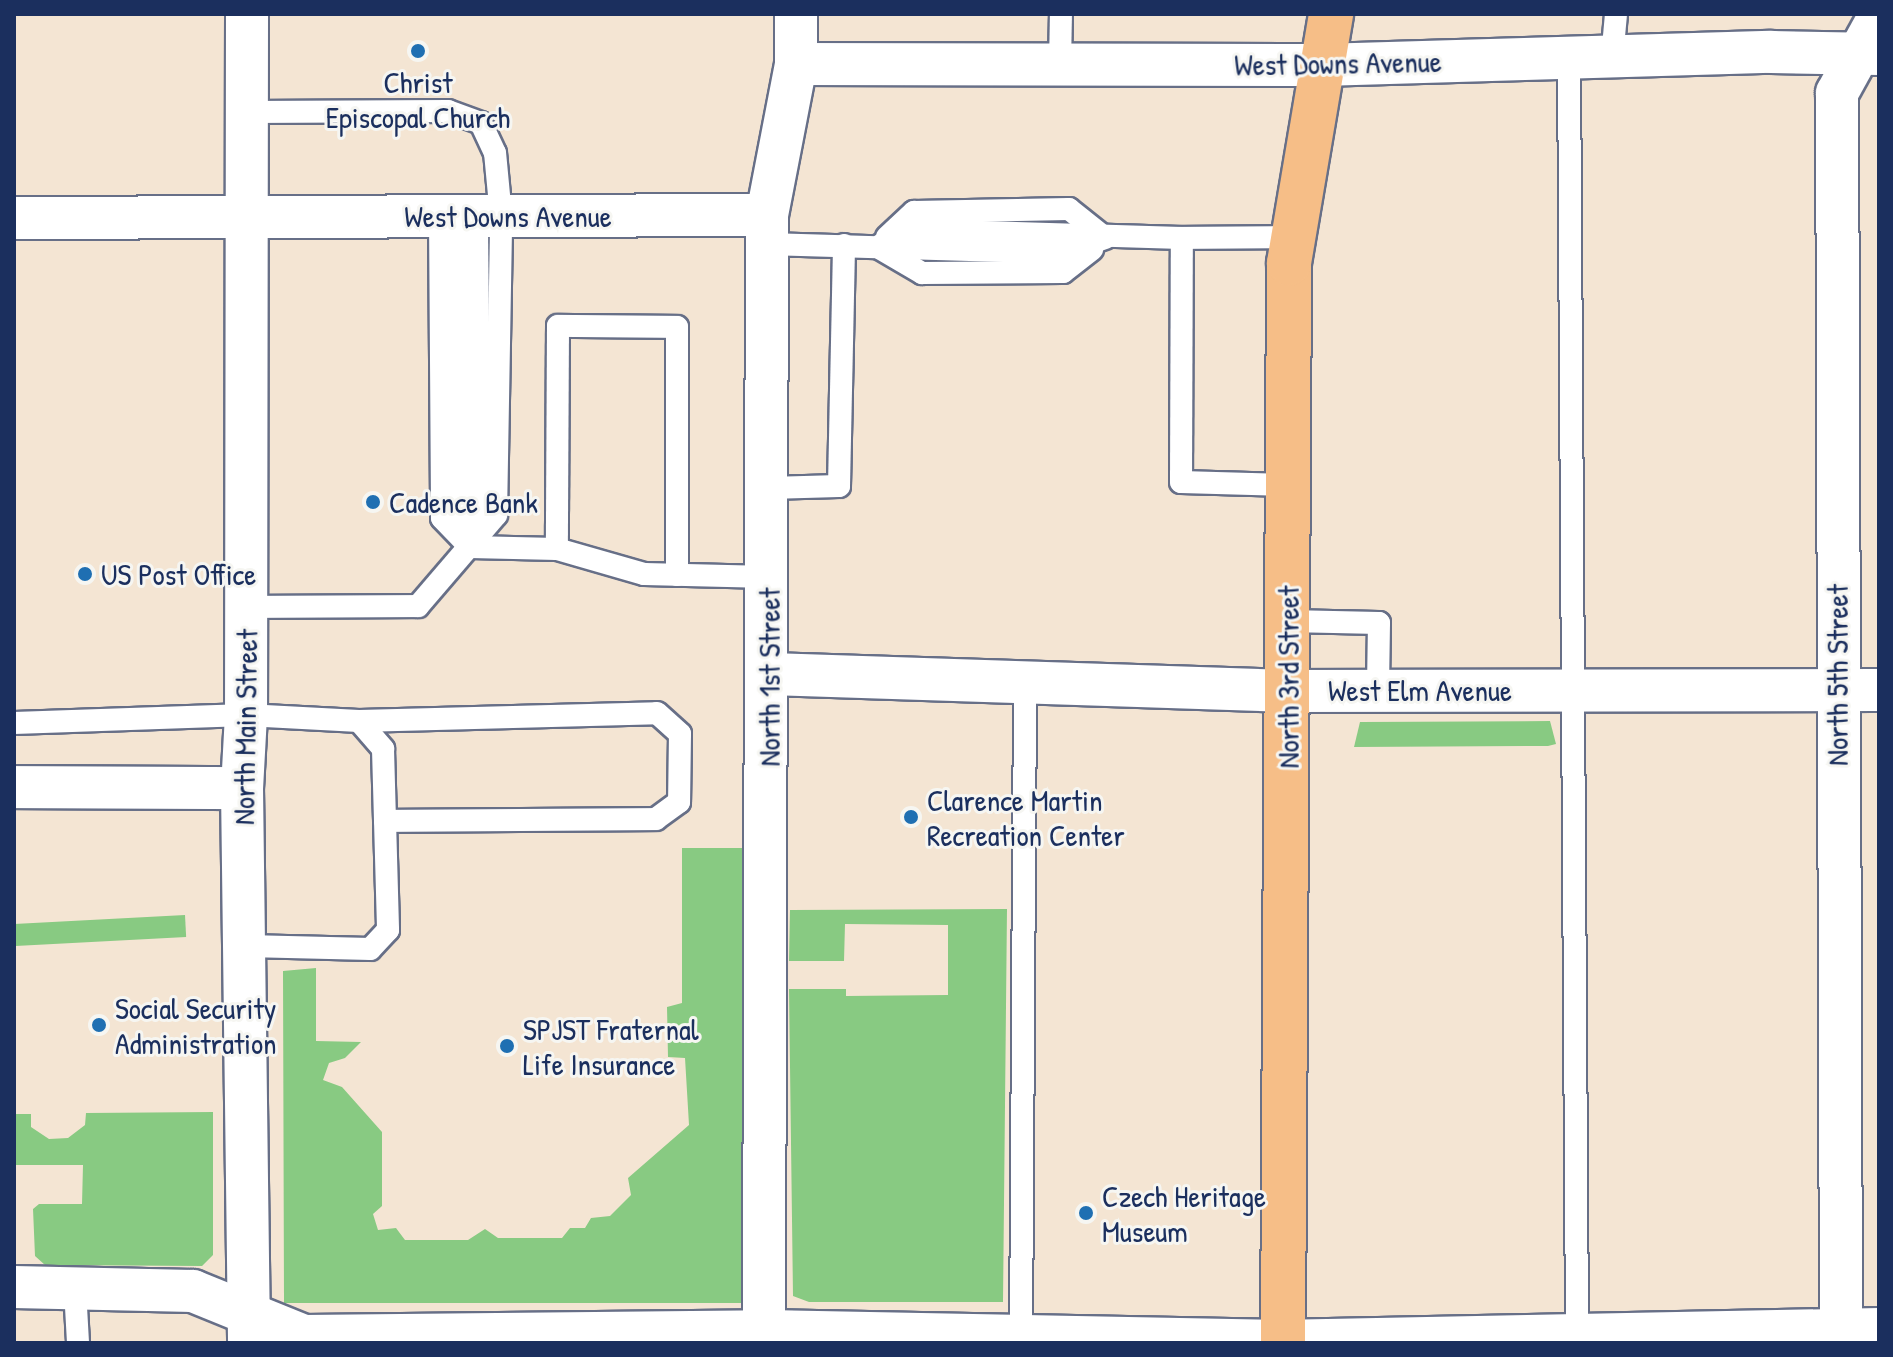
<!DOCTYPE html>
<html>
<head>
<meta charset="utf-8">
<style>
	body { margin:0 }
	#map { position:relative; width:1893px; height:1357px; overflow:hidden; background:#f4e5d3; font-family:"Patrick Hand",sans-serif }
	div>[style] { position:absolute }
	.green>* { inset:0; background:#88ca82; transform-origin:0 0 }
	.roads { filter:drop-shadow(2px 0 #676f87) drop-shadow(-2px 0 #676f87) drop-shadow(0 2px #676f87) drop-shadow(0 -2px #676f87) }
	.service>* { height:22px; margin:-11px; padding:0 11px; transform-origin:11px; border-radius:11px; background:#fff }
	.minor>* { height:42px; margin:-21px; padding:0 21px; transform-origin:21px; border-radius:21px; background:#fff }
	.primary>* { height:44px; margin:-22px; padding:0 22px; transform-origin:22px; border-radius:22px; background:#f6be87 }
	.dots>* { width:22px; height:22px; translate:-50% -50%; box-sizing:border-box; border:4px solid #f6f6f2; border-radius:50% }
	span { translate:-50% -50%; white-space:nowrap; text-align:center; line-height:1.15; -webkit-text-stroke:6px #f6f6f2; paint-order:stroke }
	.street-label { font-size:30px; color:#1b2f5e }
	.poi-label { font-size:30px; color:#1b2f5e }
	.left { translate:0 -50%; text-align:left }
	.frame { position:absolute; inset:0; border:16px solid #1b2f5e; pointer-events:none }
</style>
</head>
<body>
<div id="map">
	<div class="green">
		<div style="clip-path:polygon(1550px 721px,1556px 744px,1548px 746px,1354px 747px,1360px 722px)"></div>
		<div style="clip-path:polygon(682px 848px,746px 848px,745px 1303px,284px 1303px,283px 971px,316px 968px,316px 1041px,361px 1042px,345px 1058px,329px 1063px,323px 1080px,342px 1087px,382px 1132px,382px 1206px,373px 1214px,378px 1230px,396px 1228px,405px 1240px,468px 1240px,485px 1229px,498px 1238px,562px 1238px,570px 1228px,585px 1228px,591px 1218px,610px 1216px,631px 1195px,628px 1178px,689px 1125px,685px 1058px,668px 1057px,667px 1007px,682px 1003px)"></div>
		<div style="clip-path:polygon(1007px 909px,1003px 1302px,809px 1302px,793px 1296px,789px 989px,846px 989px,846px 996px,948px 995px,948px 925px,845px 924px,844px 961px,789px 961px,790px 910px)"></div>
		<div style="left:185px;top:915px;width:22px;height:171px;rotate:87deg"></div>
		<div style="clip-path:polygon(213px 1112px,213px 1255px,202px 1266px,45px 1265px,35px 1256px,33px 1209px,39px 1204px,82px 1204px,83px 1165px,14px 1165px,14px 1114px,31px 1114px,31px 1127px,49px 1139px,68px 1138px,85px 1125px,86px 1113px)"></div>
	</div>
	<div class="roads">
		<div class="service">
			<div style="left:1612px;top:58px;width:44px;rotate:-84.8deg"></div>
			<div style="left:1569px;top:59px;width:1283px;rotate:89.64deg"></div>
			<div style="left:1060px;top:64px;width:50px;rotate:-88.9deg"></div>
			<div style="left:440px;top:216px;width:302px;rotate:89.6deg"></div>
			<div style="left:442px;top:518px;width:40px;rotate:46deg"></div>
			<div style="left:470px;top:547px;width:87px;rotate:1.3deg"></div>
			<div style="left:458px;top:217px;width:298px;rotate:89.2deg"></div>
			<div style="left:462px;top:515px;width:32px;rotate:76deg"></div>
			<div style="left:887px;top:237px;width:37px;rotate:-43deg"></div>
			<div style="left:914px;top:212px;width:155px;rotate:-1.1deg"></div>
			<div style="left:1069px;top:209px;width:45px;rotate:38.7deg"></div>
			<div style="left:767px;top:244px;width:296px;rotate:1.7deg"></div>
			<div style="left:1063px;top:253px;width:45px;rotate:-19.7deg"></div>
			<div style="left:882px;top:244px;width:37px;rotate:-22deg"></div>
			<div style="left:916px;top:230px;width:266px;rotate:1.7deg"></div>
			<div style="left:881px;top:249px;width:48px;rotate:30.3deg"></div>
			<div style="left:922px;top:273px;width:141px;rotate:-0.4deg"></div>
			<div style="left:1063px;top:272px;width:37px;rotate:-38deg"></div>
			<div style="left:1289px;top:485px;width:108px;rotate:-178.4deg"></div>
			<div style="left:1181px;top:482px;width:244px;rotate:-89.8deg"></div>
			<div style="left:1182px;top:238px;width:112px;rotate:-0.5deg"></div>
			<div style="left:769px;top:488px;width:70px;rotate:-1.6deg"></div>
			<div style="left:839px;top:486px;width:241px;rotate:-88.8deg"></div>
			<div style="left:473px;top:538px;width:24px;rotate:-73deg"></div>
			<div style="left:480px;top:515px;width:299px;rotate:-90.6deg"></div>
			<div style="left:677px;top:575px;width:248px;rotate:-90deg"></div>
			<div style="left:677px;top:327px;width:119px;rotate:-179.5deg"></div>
			<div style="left:558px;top:326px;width:223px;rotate:90.3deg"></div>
			<div style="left:557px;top:549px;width:91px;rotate:16deg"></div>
			<div style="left:644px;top:574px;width:125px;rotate:1.4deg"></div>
			<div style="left:247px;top:607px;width:171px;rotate:-0.3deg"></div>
			<div style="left:418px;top:606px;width:120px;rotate:-49.4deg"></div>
			<div style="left:496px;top:515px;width:299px;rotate:-89deg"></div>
			<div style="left:501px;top:216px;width:63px;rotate:-95.4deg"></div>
			<div style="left:495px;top:153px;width:33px;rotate:-115deg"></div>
			<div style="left:481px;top:123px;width:35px;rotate:-160deg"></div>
			<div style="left:448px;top:111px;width:199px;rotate:179.7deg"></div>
			<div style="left:1288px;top:621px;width:91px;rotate:1.3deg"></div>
			<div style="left:1379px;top:623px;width:67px;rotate:90.9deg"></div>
			<div style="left:359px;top:721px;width:298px;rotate:-1.5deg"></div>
			<div style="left:657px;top:713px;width:31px;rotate:42deg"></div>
			<div style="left:680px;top:734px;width:68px;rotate:90.8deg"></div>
			<div style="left:679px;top:802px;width:29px;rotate:144deg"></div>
			<div style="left:656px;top:819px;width:271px;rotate:179.6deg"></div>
			<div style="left:14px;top:723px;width:232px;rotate:-2deg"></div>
			<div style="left:246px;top:715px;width:113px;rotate:3deg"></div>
			<div style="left:359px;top:721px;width:37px;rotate:49deg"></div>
			<div style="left:383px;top:749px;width:181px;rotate:88.4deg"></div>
			<div style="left:388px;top:930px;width:26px;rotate:133deg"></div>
			<div style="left:370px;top:949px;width:123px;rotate:-178.6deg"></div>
			<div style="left:75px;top:1289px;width:54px;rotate:86.8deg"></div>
			<div style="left:1021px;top:1343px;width:660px;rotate:-89.65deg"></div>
		</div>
		<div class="minor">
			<div style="left:247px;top:14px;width:701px;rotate:90.08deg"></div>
			<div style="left:246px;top:715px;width:73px;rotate:93.1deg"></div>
			<div style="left:242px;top:788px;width:553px;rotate:89.27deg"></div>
			<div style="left:796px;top:64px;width:525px;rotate:0.11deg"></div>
			<div style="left:1321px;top:65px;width:450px;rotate:-1.7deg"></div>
			<div style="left:1771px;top:52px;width:108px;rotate:1.1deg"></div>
			<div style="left:14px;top:218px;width:753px;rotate:-0.23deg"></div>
			<div style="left:770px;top:674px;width:518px;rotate:1.88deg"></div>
			<div style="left:1288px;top:691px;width:591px;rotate:-0.1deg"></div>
			<div style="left:14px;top:787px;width:228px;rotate:0.3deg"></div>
			<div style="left:14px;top:1287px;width:179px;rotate:1.3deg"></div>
			<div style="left:193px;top:1291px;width:120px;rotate:22.1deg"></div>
			<div style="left:304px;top:1336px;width:460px;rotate:-0.6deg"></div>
			<div style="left:764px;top:1331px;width:519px;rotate:1.1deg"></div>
			<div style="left:1283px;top:1341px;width:596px;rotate:-1.15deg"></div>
			<div style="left:764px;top:1343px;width:1128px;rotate:-89.85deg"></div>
			<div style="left:767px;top:215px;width:154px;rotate:-79.1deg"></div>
			<div style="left:796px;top:64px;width:50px;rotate:-90deg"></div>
			<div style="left:1841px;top:1343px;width:1250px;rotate:-90.18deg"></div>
			<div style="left:1837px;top:93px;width:87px;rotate:-61.1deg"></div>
		</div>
		<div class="primary">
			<div style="left:1283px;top:1343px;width:1080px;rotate:-89.68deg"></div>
			<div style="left:1289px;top:263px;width:253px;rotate:-80.4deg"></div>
		</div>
	</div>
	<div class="dots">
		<div style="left:418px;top:51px;background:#1f6fb2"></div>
		<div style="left:373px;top:502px;background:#1f6fb2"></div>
		<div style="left:85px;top:574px;background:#1f6fb2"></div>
		<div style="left:911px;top:817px;background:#1f6fb2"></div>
		<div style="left:99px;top:1025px;background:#1f6fb2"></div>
		<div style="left:507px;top:1046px;background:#1f6fb2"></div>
		<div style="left:1086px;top:1213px;background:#1f6fb2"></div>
	</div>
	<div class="street-label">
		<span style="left:1338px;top:63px;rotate:-1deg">West Downs Avenue</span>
		<span style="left:508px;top:216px">West Downs Avenue</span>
		<span style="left:1837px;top:675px;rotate:-90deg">North 5th Street</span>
		<span style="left:769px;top:677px;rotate:-90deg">North 1st Street</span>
		<span style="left:1288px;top:677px;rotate:-90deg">North 3rd Street</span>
		<span style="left:1420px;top:690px">West Elm Avenue</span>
		<span style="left:245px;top:727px;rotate:-89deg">North Main Street</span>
	</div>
	<div class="poi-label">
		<span style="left:418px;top:99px">Christ<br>Episcopal Church</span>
		<span class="left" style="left:389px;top:502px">Cadence Bank</span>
		<span class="left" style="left:101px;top:574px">US Post Office</span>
		<span class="left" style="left:927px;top:817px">Clarence Martin<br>Recreation Center</span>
		<span class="left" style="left:115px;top:1025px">Social Security<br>Administration</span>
		<span class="left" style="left:523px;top:1046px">SPJST Fraternal<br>Life Insurance</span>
		<span class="left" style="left:1102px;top:1213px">Czech Heritage<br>Museum</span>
	</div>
	<div class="frame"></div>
</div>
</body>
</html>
